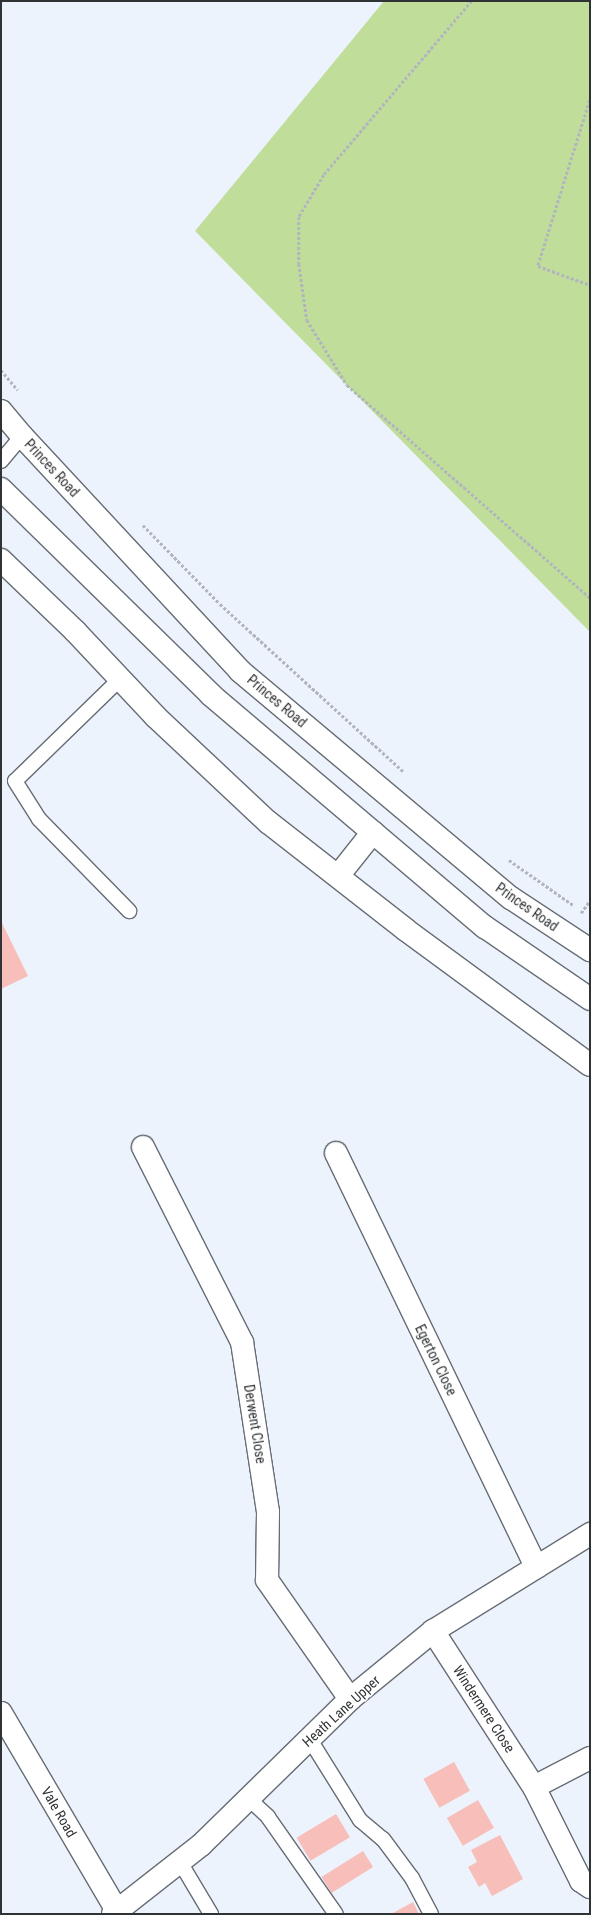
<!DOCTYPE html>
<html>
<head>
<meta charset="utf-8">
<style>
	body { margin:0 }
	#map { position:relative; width:591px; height:1915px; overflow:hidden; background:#ecf3fc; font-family:"Roboto Condensed",sans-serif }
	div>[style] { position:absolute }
	.green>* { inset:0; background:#c0de9a }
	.building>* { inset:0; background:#f8beba; transform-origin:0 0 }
	.path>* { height:2.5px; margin-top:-1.25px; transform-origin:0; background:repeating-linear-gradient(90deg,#b1b6be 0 3px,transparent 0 5px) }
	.roads { filter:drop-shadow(1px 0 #676d75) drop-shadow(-1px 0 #676d75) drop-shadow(0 1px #676d75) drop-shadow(0 -1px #676d75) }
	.lane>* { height:14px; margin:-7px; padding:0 7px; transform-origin:7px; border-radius:7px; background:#fff }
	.street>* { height:22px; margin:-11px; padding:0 11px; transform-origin:11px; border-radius:11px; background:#fff }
	.secondary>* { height:22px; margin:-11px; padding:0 11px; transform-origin:11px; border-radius:11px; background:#fff }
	span { translate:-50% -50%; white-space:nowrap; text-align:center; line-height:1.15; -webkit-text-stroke:3px #fff; paint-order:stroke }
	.street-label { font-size:14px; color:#303336 }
	.frame { position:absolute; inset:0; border:2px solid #303336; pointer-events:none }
</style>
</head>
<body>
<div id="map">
	<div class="green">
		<div style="clip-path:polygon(384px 1px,590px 1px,590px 632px,195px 231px)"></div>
	</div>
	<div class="building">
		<div style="clip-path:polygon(1px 921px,28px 976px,1px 989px)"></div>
		<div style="left:454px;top:1762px;width:33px;height:35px;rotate:61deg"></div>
		<div style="left:478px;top:1800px;width:32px;height:36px;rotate:60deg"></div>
		<div style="left:336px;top:1814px;width:27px;height:46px;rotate:59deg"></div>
		<div style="clip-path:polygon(500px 1835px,523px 1879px,492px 1896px,485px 1883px,479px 1887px,468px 1867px,477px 1862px,471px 1850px)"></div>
		<div style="left:363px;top:1851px;width:19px;height:49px;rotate:58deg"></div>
		<div style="clip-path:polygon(413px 1902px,419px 1914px,391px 1914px)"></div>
	</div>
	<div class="path">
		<div style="left:472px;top:1px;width:228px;rotate:130.4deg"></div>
		<div style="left:324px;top:175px;width:49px;rotate:120.8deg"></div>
		<div style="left:299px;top:217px;width:47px;rotate:90deg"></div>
		<div style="left:299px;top:264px;width:57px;rotate:81.9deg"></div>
		<div style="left:307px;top:320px;width:76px;rotate:58.4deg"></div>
		<div style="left:347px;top:385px;width:323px;rotate:41.2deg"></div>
		<div style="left:590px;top:100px;width:174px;rotate:107.4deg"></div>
		<div style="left:538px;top:266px;width:55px;rotate:20.1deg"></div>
		<div style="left:1px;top:370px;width:26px;rotate:50deg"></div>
		<div style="left:143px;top:525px;width:110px;rotate:45.7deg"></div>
		<div style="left:220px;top:604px;width:249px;rotate:42.4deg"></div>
		<div style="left:509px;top:860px;width:78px;rotate:35.1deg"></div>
		<div style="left:581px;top:913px;width:16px;rotate:-55deg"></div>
	</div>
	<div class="roads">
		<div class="lane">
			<div style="left:1px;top:461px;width:33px;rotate:-50deg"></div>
			<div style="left:120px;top:679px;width:146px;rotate:135.8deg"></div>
			<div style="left:15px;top:781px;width:45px;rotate:57.7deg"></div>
			<div style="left:39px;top:819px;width:129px;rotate:45.6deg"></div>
			<div style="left:309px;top:1738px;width:97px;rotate:58.1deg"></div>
			<div style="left:360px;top:1820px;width:30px;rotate:40deg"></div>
			<div style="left:383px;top:1839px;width:49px;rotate:53.4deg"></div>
			<div style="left:412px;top:1878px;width:41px;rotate:62.2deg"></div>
			<div style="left:249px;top:1799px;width:26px;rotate:43deg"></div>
			<div style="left:268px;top:1817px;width:118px;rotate:55deg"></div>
			<div style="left:180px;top:1862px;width:61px;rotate:59.2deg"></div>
		</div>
		<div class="street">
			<div style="left:1px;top:560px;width:103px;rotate:43.8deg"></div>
			<div style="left:75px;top:631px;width:118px;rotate:46.7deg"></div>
			<div style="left:156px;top:717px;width:154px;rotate:43.2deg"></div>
			<div style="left:268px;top:822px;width:175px;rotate:38deg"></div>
			<div style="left:406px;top:930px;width:228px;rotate:36.3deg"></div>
			<div style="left:338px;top:876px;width:56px;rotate:-51.5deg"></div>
			<div style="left:143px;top:1147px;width:219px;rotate:63.1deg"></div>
			<div style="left:242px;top:1342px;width:172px;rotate:81.3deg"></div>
			<div style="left:268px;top:1512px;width:68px;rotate:90.8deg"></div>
			<div style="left:267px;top:1580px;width:145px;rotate:55.1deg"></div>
			<div style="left:336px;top:1153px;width:460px;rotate:64.2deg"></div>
			<div style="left:433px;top:1631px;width:186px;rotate:57.1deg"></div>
			<div style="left:534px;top:1787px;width:105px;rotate:63.4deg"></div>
			<div style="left:581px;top:1881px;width:11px;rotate:34deg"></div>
			<div style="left:1px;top:1713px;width:229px;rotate:59.6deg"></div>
			<div style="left:534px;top:1787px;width:63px;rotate:-27.4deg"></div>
		</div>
		<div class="secondary">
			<div style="left:1px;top:411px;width:33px;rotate:50deg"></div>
			<div style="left:22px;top:436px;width:321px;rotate:47.1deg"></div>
			<div style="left:240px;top:671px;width:354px;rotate:40deg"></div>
			<div style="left:511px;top:898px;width:95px;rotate:33.4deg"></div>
			<div style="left:1px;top:489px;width:294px;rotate:44.4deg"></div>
			<div style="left:211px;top:695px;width:359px;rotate:40.3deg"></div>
			<div style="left:485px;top:927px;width:127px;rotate:34.4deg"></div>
			<div style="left:113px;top:1914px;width:112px;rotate:-38.1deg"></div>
			<div style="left:201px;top:1845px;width:209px;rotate:-44.4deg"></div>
			<div style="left:350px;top:1699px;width:107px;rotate:-39.3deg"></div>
			<div style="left:433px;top:1631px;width:185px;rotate:-31.7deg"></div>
		</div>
	</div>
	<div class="street-label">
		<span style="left:52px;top:468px;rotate:47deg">Princes Road</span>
		<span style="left:277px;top:701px;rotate:40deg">Princes Road</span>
		<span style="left:527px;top:907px;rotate:35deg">Princes Road</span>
		<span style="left:436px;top:1360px;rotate:64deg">Egerton Close</span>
		<span style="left:255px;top:1424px;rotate:81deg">Derwent Close</span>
		<span style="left:484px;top:1709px;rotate:57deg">Windermere Close</span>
		<span style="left:341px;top:1711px;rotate:-42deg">Heath Lane Upper</span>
		<span style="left:59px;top:1812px;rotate:60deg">Vale Road</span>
	</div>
	<div class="frame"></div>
</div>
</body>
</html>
